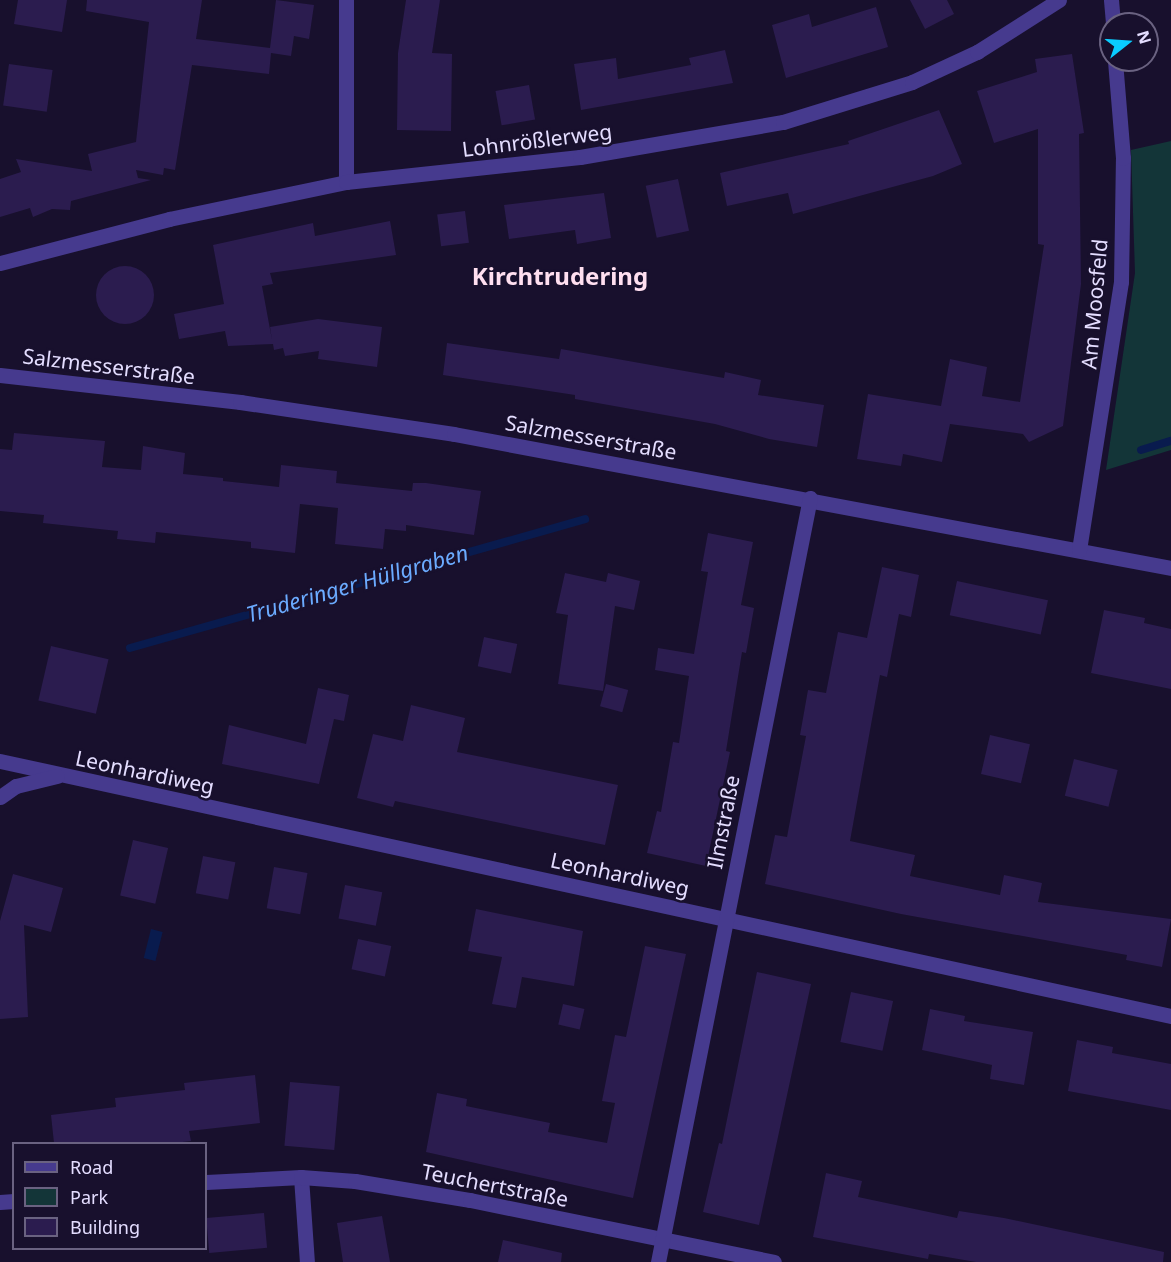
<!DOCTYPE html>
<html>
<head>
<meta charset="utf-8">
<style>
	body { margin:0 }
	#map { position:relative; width:1171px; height:1262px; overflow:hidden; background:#18102d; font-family:"Noto Sans",sans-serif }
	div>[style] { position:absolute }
	.green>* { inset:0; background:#133538 }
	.water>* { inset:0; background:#091b4e; transform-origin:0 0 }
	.stream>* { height:8px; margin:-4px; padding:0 4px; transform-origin:4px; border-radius:4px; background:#091b4e }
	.building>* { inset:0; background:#2b1c4f; transform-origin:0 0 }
	.round { border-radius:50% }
	.street>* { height:15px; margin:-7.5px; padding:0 7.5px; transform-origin:7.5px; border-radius:7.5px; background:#463a8e }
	span { translate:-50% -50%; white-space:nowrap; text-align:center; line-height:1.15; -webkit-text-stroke:5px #18102d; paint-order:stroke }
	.street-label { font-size:21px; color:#e4ddff }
	.water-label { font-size:22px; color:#6babff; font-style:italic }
	.quarter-label { font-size:24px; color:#ffdff0; font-weight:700 }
	.legend { position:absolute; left:12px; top:1142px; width:195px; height:108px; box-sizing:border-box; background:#18102d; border:2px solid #6a6281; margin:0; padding:8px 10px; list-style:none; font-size:18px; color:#e4ddff }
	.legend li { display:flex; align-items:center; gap:12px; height:30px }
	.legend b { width:30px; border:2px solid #6a6281 }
	.north { position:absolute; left:1099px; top:12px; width:60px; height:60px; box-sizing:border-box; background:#18102d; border:2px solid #6a6281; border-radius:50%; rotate:73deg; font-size:16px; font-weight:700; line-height:24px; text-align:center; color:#e4ddff }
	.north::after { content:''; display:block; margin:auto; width:21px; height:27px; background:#09ccff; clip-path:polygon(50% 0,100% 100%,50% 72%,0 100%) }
</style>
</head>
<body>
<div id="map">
	<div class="green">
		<div style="clip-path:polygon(1171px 141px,1171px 450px,1106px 470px,1135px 273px,1131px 150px)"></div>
	</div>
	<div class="water">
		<div style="left:151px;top:929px;width:12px;height:30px;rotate:14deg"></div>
	</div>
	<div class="stream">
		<div style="left:1141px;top:450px;width:31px;rotate:-17deg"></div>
		<div style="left:130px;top:648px;width:473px;rotate:-15.8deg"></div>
	</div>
	<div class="building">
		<div style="clip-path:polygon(18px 0,67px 0,62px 32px,14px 24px)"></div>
		<div style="clip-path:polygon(87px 0,202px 0,196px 39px,270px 48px,276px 0,314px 5px,309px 39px,294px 36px,291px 56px,271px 53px,269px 74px,192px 65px,175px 170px,164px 168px,163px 175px,136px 170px,138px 178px,151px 180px,71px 201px,70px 210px,52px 209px,33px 217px,30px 208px,0 217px,0 179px,21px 172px,16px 159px,92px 171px,88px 154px,136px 142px,149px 22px,86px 11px)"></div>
		<div style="clip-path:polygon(406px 0,440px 0,432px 53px,452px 54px,451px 131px,397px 130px,398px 53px)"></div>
		<div style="clip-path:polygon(910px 0,947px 0,954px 14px,925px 29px)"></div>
		<div style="clip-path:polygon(876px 7px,888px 47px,786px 78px,772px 25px,809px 14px,812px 27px)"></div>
		<div style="clip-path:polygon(725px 50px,733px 83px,581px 110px,574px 64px,616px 58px,618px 79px,691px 65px,689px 58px)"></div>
		<div style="clip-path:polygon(1072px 54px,1084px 133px,1079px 134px,1081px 284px,1063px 426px,1029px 442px,1023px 434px,950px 424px,942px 462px,903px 454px,901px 466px,857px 459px,868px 394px,941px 406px,950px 359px,987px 367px,982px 396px,1020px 402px,1044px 245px,1038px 244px,1038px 129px,994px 143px,977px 91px,1037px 72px,1035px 59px)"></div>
		<div style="left:9px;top:64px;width:44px;height:42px;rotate:8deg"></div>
		<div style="left:529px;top:85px;width:35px;height:34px;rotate:80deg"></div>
		<div style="clip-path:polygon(939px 110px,962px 164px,933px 176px,793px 214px,788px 193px,727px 206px,720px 173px,849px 144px,848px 141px)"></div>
		<div style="left:678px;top:179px;width:53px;height:33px;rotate:78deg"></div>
		<div style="clip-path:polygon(604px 193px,611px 238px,577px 244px,575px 230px,509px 239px,504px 205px)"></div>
		<div style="left:465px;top:211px;width:32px;height:28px;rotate:83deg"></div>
		<div style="clip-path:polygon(390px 221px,396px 255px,270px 273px,273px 284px,262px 286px,272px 340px,270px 327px,318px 319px,382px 327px,377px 367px,318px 359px,319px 351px,285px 356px,283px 348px,274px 350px,273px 344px,228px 346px,225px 331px,179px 339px,174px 314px,224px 304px,213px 245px,313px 223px,315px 236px)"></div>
		<div class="round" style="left:96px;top:266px;width:58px;height:58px"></div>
		<div style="clip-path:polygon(447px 343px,559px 359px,561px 349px,724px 378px,725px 372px,761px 380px,758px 395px,824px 405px,817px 447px,769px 439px,715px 424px,575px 399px,575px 395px,443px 375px)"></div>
		<div style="clip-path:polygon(14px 433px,105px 441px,102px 467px,141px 470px,143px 446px,185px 453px,183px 474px,223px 478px,223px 481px,279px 487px,281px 465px,337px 471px,336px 483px,412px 491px,413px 483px,426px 483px,481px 491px,474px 535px,406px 525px,406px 531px,385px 529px,383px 549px,335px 544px,338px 508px,300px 504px,295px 553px,251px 548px,251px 542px,156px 532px,155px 543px,117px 539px,118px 531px,43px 523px,44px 515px,0 511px,0 449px,12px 450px)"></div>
		<div style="clip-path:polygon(708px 533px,753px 542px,741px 605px,754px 608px,746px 653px,742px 652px,726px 751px,730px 752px,706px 866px,647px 853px,657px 811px,661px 812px,673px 742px,679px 743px,689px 676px,655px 670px,658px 648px,694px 654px,708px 572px,701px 571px)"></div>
		<div style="clip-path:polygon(882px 567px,919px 575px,911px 617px,899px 614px,887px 677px,880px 675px,850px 841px,915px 855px,910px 876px,1000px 895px,1004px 875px,1042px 883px,1038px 902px,1171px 919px,1162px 967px,1126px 960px,1127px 955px,901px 914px,765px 884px,775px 835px,787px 837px,806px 736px,800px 735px,808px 690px,826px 693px,838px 632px,867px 638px)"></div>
		<div style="clip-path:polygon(565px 573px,606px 582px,608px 573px,640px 581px,634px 610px,615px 606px,603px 691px,558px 684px,568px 615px,556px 613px)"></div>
		<div style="left:957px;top:581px;width:93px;height:35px;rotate:12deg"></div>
		<div style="clip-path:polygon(1104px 610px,1145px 618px,1144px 623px,1171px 629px,1171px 689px,1091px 673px)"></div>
		<div style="left:484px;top:637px;width:34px;height:30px;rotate:12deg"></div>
		<div style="left:51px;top:646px;width:59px;height:56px;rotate:13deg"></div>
		<div style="left:606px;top:684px;width:23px;height:23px;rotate:15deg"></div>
		<div style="clip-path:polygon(318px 688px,349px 695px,344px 721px,334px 719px,319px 784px,222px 764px,229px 725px,306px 744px)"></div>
		<div style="clip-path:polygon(411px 705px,465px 718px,457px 752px,618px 785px,605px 845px,395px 801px,393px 807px,357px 798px,373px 734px,403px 741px)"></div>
		<div style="left:990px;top:735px;width:41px;height:40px;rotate:13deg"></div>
		<div style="left:1074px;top:759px;width:45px;height:38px;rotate:14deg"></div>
		<div style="left:133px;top:840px;width:36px;height:57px;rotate:13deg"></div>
		<div style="left:203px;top:856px;width:33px;height:38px;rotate:11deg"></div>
		<div style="left:274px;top:867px;width:34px;height:42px;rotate:10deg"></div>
		<div style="clip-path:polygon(13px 874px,63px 888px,51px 932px,24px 925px,28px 1017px,0 1019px,0 921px)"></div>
		<div style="left:345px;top:885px;width:38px;height:34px;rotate:11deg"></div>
		<div style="clip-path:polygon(476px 909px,583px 931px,574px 986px,522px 977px,516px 1008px,492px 1004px,502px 957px,468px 951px)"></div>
		<div style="left:358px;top:939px;width:34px;height:31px;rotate:12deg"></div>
		<div style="clip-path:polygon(645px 946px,686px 954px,633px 1198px,426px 1152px,437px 1093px,467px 1099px,466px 1106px,550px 1123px,548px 1132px,607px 1143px,615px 1103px,602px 1101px,615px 1035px,626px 1037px)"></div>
		<div style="clip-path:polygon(757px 972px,811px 984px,759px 1225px,703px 1212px,719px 1143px,722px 1144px)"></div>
		<div style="left:851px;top:992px;width:43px;height:51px;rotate:12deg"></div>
		<div style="left:563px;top:1004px;width:22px;height:21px;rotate:13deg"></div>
		<div style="clip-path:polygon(930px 1009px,965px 1016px,964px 1021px,1033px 1032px,1024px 1085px,990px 1079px,992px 1065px,922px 1050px)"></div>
		<div style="clip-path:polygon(1077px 1040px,1113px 1047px,1112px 1053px,1171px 1064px,1171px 1110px,1068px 1091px)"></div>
		<div style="clip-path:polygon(255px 1075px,260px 1123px,189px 1131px,191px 1141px,174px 1143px,54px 1143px,51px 1115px,116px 1107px,115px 1098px,185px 1090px,184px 1083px)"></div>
		<div style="left:290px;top:1082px;width:50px;height:64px;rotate:5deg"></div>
		<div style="clip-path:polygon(826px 1173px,862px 1181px,858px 1197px,957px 1218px,959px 1211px,1004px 1218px,1164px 1252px,1163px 1262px,976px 1262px,929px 1254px,928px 1259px,813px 1237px)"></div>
		<div style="left:264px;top:1213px;width:35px;height:58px;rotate:85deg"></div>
		<div style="clip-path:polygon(382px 1216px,390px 1262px,343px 1262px,337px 1223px)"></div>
		<div style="clip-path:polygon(503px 1240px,562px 1253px,561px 1262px,498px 1262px)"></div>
	</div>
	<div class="street">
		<div style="left:1111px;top:0;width:24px;rotate:85deg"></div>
		<div style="left:346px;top:182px;width:182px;rotate:-90deg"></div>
		<div style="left:0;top:263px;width:175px;rotate:-14.6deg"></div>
		<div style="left:169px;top:219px;width:181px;rotate:-11.8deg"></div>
		<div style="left:346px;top:182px;width:235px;rotate:-6.1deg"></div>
		<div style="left:580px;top:157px;width:206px;rotate:-9.8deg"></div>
		<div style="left:783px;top:122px;width:135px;rotate:-17.2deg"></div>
		<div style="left:912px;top:82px;width:72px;rotate:-24.8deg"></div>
		<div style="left:977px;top:52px;width:97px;rotate:-32.4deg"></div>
		<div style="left:0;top:375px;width:242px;rotate:6.4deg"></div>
		<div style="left:240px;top:402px;width:216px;rotate:8.5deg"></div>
		<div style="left:454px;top:434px;width:729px;rotate:10.59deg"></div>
		<div style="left:1079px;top:550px;width:271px;rotate:-81.1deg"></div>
		<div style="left:1121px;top:282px;width:124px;rotate:-89.1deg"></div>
		<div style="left:1123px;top:158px;width:98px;rotate:-94.7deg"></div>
		<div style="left:0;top:761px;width:1198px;rotate:12.29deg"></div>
		<div style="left:0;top:797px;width:19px;rotate:-35deg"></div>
		<div style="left:16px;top:786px;width:42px;rotate:-13.7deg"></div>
		<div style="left:301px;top:1177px;width:85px;rotate:86deg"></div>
		<div style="left:206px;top:1182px;width:95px;rotate:-3deg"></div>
		<div style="left:301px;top:1177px;width:54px;rotate:4.2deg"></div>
		<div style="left:355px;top:1181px;width:117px;rotate:9.4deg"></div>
		<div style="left:470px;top:1200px;width:310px;rotate:11.5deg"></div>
		<div style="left:0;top:1202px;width:14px;rotate:-4deg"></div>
		<div style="left:658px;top:1262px;width:779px;rotate:-78.75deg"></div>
	</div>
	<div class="street-label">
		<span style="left:537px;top:140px;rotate:-7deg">Lohnrößlerweg</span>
		<span style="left:1094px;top:304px;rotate:-85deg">Am Moosfeld</span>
		<span style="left:109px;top:366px;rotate:7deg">Salzmesserstraße</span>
		<span style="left:591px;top:437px;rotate:10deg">Salzmesserstraße</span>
		<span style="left:145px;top:772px;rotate:12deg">Leonhardiweg</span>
		<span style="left:723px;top:822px;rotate:-79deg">Ilmstraße</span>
		<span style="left:620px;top:874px;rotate:12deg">Leonhardiweg</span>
		<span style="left:495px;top:1185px;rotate:11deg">Teuchertstraße</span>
	</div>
	<div class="water-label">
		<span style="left:357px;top:583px;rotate:-16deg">Truderinger Hüllgraben</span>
	</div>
	<div class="quarter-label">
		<span style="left:560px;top:276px">Kirchtrudering</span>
	</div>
	<ul class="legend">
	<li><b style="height:8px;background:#463a8e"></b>Road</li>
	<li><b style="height:16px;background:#133538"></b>Park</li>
	<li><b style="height:16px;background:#2b1c4f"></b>Building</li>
	</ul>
	<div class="north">N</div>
</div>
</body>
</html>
